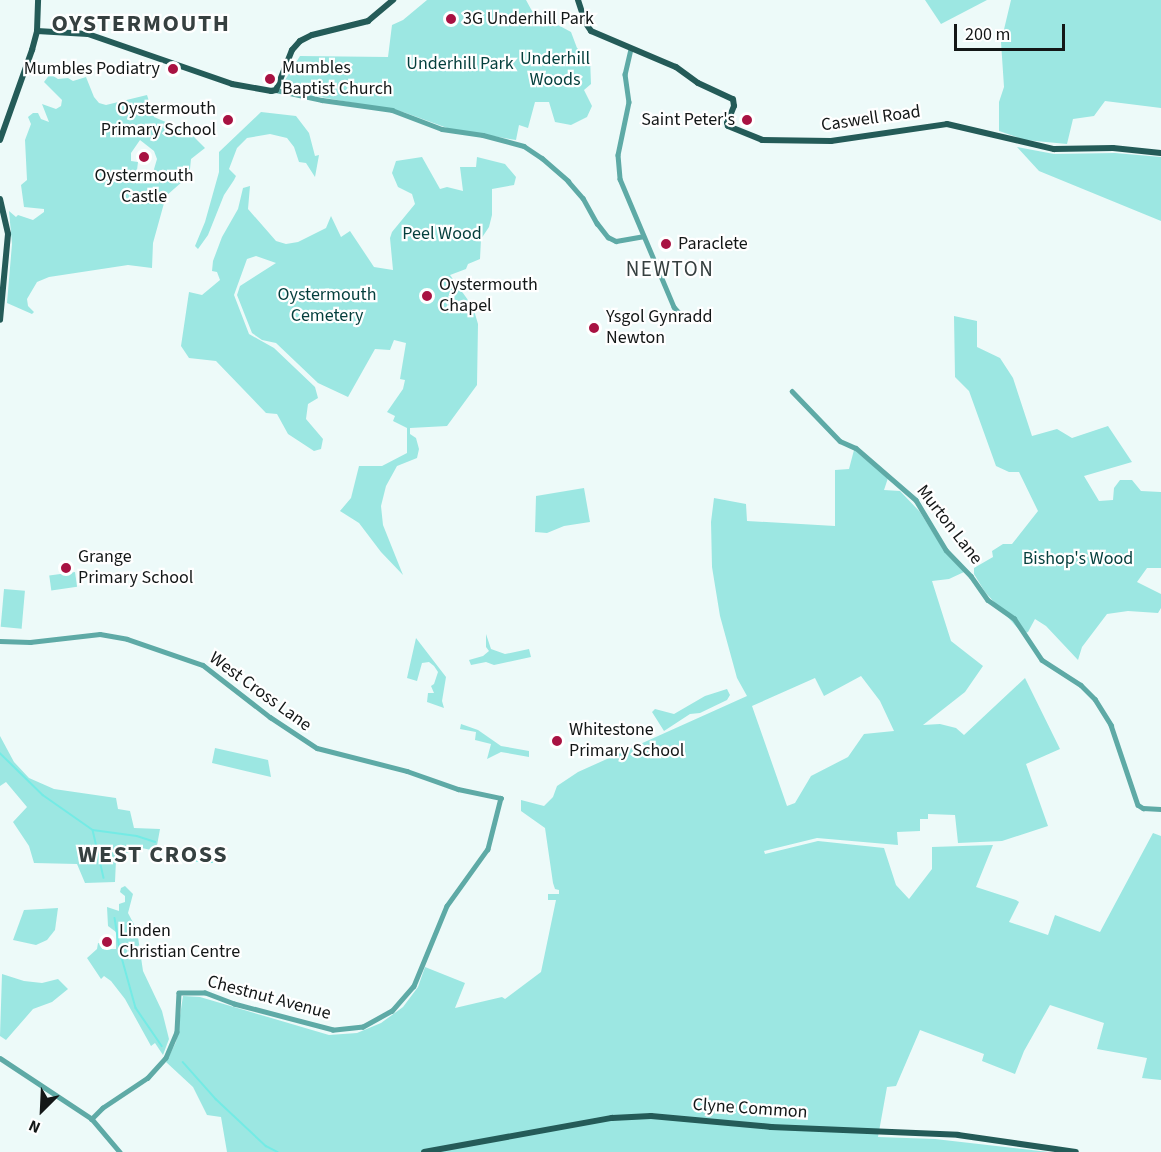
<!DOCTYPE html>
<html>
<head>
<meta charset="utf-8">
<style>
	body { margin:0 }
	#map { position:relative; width:1161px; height:1152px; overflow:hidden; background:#edfaf9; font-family:"Source Sans 3",sans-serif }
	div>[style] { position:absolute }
	.green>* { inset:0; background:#9ce7e2; transform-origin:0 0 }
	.stream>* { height:1.5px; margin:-0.75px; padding:0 0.75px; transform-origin:0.75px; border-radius:0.75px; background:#74ebe5 }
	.minor>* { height:4.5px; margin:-2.25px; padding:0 2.25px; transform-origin:2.25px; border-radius:2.25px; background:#5eaaa6 }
	.major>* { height:6px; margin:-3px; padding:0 3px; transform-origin:3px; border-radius:3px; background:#245b58 }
	.dots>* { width:16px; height:16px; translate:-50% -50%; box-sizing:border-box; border:3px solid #fff; border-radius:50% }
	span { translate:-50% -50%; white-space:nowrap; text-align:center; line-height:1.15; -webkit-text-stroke:4.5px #fff; paint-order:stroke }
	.poi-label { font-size:18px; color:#131717 }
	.left { translate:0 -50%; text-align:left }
	.right { translate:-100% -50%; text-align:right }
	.park-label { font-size:18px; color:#043f3d }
	.street-label { font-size:18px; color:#131717 }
	.quarter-label { font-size:21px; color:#364040; letter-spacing:1.5px }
	.district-label { font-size:24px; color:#364040; font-weight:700; letter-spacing:1.5px }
	.north { position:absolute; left:12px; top:1080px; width:60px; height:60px; -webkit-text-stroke:4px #fff; paint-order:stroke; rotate:204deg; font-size:16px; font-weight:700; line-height:24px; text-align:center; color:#131717 }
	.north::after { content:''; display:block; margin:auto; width:21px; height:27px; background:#131717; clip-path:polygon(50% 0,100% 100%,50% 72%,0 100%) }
	.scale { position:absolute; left:954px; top:24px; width:111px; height:27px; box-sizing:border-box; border:3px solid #131717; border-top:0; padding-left:8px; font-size:18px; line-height:21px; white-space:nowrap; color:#131717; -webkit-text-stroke:4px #fff; paint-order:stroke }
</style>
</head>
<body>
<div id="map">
	<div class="green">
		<div style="clip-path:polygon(427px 0,526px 0,532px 11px,571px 32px,577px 48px,590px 58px,591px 84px,584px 90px,592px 106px,587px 117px,571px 125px,555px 122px,549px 102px,535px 102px,528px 128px,519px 125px,516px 140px,450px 129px,403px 112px,288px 91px,282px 85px,300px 56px,388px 57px,392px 25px,403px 20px)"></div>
		<div style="clip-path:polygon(925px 0,987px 0,941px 24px)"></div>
		<div style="clip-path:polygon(1011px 0,1161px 0,1161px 108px,1105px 101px,1094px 116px,1073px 119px,1067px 144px,1025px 140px,999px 131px,999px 102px,1004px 87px,1001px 42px)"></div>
		<div style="clip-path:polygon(evenodd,50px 74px,58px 79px,68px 78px,73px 81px,86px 77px,94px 97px,99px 103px,106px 105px,147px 95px,154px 117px,189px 132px,205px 148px,191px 159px,190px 169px,183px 181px,166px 196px,153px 243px,152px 268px,128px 265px,49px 277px,37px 282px,27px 299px,28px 306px,34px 312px,32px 314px,7px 303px,12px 244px,9px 211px,16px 217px,18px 215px,33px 220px,44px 212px,44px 209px,24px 207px,21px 185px,27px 180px,25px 140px,31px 124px,28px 117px,33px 113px,38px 113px,41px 119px,49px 122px,42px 104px,56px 109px,61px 106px,62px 100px,44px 82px,50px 74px,140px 140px,154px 151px,157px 159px,152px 176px,137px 170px,138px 162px,131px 161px,131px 153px,140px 140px)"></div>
		<div style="clip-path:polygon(261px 112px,296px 116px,309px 133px,315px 156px,319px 155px,315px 177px,306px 163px,299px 162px,294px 147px,287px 138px,270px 134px,247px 138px,237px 148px,229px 169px,236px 176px,234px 180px,224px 195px,208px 235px,198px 249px,195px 246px,205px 222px,219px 172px,219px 152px)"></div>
		<div style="clip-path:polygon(1017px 147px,1054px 154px,1115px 153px,1161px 157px,1161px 221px,1039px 171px)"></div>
		<div style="clip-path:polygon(422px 157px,440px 189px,447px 187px,463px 191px,460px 167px,476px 167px,477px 157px,505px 164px,516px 177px,514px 185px,492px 189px,492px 215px,489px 227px,481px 239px,480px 259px,468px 264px,466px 269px,450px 275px,473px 307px,478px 324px,477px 385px,447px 426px,410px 428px,410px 434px,416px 438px,419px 449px,417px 458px,397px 466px,386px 486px,381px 506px,383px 525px,403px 575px,381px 552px,359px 523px,340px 511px,351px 498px,359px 466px,382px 466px,407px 453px,407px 428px,393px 421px,395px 416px,387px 412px,403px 389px,405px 380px,400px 379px,406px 343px,394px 340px,390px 350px,375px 349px,348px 397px,318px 383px,276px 343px,262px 340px,252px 333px,237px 295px,240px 286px,276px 263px,256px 256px,247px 259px,234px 295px,249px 334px,274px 348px,315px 387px,318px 398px,308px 404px,306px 419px,323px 439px,321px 449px,314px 451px,288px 434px,277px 414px,266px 413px,216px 361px,189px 358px,181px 346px,189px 292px,202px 295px,220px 280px,217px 272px,212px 271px,213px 261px,222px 237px,238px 209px,243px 188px,250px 186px,248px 209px,276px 241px,286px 244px,298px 242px,326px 228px,331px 216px,341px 237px,350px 231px,374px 267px,393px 270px,390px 238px,392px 232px,415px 204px,412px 194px,398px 187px,392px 173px,396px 161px)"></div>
		<div style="clip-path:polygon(954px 316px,977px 321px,977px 347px,1000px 358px,1013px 378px,1032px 436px,1057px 429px,1072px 438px,1108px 426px,1132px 462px,1084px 476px,1099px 501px,1113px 500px,1114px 488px,1120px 480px,1132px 480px,1141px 491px,1161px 492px,1161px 568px,1147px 568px,1137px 582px,1161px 594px,1161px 608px,1158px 613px,1128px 611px,1107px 614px,1082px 647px,1078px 660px,1046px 626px,1035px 619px,1028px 632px,1023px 634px,985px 592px,974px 574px,974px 568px,993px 557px,992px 551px,1003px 544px,1012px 544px,1038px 511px,1019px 472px,1009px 472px,996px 466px,969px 391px,955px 377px)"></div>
		<div style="clip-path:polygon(evenodd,854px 450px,888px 478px,884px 490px,900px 491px,920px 512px,945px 552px,964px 572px,949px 579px,932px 581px,951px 641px,983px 666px,965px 692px,923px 725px,940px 724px,956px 728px,964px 735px,1025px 678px,1060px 749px,1026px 764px,1048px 826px,1002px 841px,958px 843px,955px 815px,928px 814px,928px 819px,920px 819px,920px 831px,897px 832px,898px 845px,817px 838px,764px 851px,765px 854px,818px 841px,884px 848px,896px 885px,909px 899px,932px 869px,932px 847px,993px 845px,976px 887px,1016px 900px,1019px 902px,1009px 922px,1048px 935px,1055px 915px,1100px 932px,1153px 833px,1161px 836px,1161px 1080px,1142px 1078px,1147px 1058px,1097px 1049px,1104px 1023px,1050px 1005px,1024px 1051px,1015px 1074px,982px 1061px,984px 1054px,920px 1030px,896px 1086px,887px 1087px,878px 1137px,935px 1139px,1049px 1152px,227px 1152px,221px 1117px,207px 1115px,193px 1087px,166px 1062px,176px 1042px,183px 996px,200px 997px,329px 1035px,357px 1033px,381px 1023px,403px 1007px,418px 987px,425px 967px,465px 983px,455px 1008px,502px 997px,505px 999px,541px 972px,556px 900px,548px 900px,548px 894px,559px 894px,559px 890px,555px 889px,553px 883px,545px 828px,521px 811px,521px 800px,544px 806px,553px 797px,557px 786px,578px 772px,747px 696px,737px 678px,720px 616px,712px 567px,711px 522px,714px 498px,746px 504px,747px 521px,835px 526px,835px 470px,849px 469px,854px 450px,861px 676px,880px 701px,894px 731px,864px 734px,848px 757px,811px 776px,795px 803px,787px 806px,752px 706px,815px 678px,824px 696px,861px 676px)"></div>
		<div style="clip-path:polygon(584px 488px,590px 522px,564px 526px,547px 533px,535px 532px,536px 496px)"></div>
		<div style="left:75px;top:572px;width:15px;height:26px;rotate:82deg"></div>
		<div style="left:4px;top:589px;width:21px;height:38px;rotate:5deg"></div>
		<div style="clip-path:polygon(486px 634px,491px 649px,505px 654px,529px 649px,531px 657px,494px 665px,486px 662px,471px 665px,469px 660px,483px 656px,489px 651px,486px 647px)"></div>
		<div style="clip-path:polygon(416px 638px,446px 677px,442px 701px,444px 708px,427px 702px,428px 693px,434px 693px,431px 686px,434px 684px,438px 672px,434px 666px,429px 662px,422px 663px,417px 681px,407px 678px)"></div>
		<div style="clip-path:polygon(727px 689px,730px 695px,727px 700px,700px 713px,690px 714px,664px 731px,652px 712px,655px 709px,674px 714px,705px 696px)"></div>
		<div style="clip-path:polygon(461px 724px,478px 730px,501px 746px,529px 751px,529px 757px,501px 752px,487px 759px,491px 744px,475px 740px,476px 732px,460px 729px)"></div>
		<div style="clip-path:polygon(0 736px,14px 762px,29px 778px,54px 789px,116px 798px,118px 809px,130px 811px,134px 828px,160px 829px,156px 851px,137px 847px,116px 860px,115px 882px,85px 883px,77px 864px,34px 863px,29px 846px,13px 822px,27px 807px,6px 782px,0 786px)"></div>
		<div style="clip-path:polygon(215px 748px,268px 760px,271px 777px,212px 763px)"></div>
		<div style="clip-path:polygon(125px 886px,133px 894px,128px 913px,137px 930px,143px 971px,162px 1011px,169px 1039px,163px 1055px,155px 1043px,151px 1046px,125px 999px,111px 981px,104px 976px,101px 979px,87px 958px,97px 949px,98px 943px,102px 944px,102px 949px,116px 949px,116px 932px,108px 926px,107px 907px,119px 911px,119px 904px,125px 902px,125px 896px,120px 892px,121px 888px)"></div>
		<div style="clip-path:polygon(58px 908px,55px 930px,47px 940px,36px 945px,13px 940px,24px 910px)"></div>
		<div style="clip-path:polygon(2px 974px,24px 981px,42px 983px,58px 979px,68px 989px,52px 1002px,33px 1009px,6px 1040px,0 1036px)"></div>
	</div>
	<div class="stream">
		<div style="left:0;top:753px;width:60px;rotate:44.3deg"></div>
		<div style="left:43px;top:795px;width:61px;rotate:35deg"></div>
		<div style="left:93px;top:830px;width:44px;rotate:7.8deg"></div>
		<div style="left:137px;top:836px;width:19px;rotate:18deg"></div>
		<div style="left:93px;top:830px;width:49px;rotate:77.1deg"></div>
		<div style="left:171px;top:847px;width:23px;rotate:34deg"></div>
		<div style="left:190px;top:860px;width:22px;rotate:5deg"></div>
		<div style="left:115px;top:918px;width:36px;rotate:81deg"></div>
		<div style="left:121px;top:954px;width:56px;rotate:74.5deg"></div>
		<div style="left:136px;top:1008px;width:46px;rotate:55.6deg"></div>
		<div style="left:183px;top:1062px;width:50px;rotate:48.3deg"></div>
		<div style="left:216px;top:1099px;width:69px;rotate:43.2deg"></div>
		<div style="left:266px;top:1146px;width:13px;rotate:27deg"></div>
	</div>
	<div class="minor">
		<div style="left:631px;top:49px;width:26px;rotate:103deg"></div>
		<div style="left:625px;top:74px;width:28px;rotate:82deg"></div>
		<div style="left:629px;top:102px;width:54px;rotate:101.7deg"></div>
		<div style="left:618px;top:155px;width:24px;rotate:85deg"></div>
		<div style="left:620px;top:179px;width:139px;rotate:67.1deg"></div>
		<div style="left:674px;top:307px;width:12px;rotate:48deg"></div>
		<div style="left:276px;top:90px;width:47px;rotate:12.3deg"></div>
		<div style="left:322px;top:100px;width:71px;rotate:8.1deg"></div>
		<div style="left:392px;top:110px;width:53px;rotate:20.8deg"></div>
		<div style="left:442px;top:129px;width:41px;rotate:8.3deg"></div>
		<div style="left:483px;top:135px;width:42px;rotate:15deg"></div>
		<div style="left:524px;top:146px;width:22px;rotate:34deg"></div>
		<div style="left:542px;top:158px;width:35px;rotate:41deg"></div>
		<div style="left:568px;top:181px;width:23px;rotate:49deg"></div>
		<div style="left:583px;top:198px;width:29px;rotate:61deg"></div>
		<div style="left:597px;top:223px;width:18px;rotate:52deg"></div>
		<div style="left:608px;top:237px;width:9px;rotate:27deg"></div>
		<div style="left:616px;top:241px;width:27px;rotate:-10deg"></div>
		<div style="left:792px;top:391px;width:69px;rotate:46.2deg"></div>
		<div style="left:840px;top:441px;width:17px;rotate:24deg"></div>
		<div style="left:856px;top:448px;width:79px;rotate:40.9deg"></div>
		<div style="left:916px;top:500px;width:58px;rotate:59deg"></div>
		<div style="left:946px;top:550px;width:36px;rotate:46deg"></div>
		<div style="left:971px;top:576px;width:29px;rotate:55deg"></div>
		<div style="left:988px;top:600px;width:32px;rotate:35deg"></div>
		<div style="left:1014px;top:618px;width:50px;rotate:56.3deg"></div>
		<div style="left:1042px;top:660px;width:46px;rotate:32.7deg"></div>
		<div style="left:1081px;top:685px;width:20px;rotate:45deg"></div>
		<div style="left:1095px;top:699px;width:31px;rotate:58deg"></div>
		<div style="left:1111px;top:725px;width:84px;rotate:71.4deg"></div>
		<div style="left:1138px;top:805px;width:6px;rotate:31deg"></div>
		<div style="left:1143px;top:808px;width:18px;rotate:3deg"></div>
		<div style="left:0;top:641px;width:30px;rotate:2deg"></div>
		<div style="left:30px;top:642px;width:70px;rotate:-6.5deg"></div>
		<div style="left:100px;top:634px;width:27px;rotate:10deg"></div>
		<div style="left:127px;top:639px;width:80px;rotate:18.9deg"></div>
		<div style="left:203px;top:665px;width:85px;rotate:37.8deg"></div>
		<div style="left:270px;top:717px;width:56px;rotate:33.4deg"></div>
		<div style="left:317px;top:748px;width:93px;rotate:14.3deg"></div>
		<div style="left:407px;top:771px;width:54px;rotate:19.4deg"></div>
		<div style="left:458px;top:789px;width:44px;rotate:11.8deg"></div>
		<div style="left:501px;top:798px;width:53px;rotate:104.3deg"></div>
		<div style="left:488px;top:849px;width:70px;rotate:125.7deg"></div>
		<div style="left:447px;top:906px;width:87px;rotate:112.4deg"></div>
		<div style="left:414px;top:986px;width:33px;rotate:131deg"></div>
		<div style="left:392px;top:1011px;width:33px;rotate:151deg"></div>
		<div style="left:363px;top:1027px;width:30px;rotate:174deg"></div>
		<div style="left:333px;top:1030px;width:102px;rotate:-165.3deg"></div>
		<div style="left:234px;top:1004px;width:31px;rotate:-159deg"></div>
		<div style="left:205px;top:993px;width:26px;rotate:180deg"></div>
		<div style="left:179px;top:993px;width:39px;rotate:93deg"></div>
		<div style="left:177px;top:1032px;width:28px;rotate:113deg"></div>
		<div style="left:166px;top:1058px;width:27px;rotate:132deg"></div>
		<div style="left:148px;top:1078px;width:54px;rotate:146.3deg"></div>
		<div style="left:103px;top:1108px;width:16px;rotate:135deg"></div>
		<div style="left:0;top:1058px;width:110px;rotate:33.5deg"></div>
		<div style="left:92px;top:1119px;width:43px;rotate:49.7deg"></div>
	</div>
	<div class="major">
		<div style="left:578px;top:0;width:23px;rotate:72deg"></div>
		<div style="left:585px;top:22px;width:11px;rotate:56deg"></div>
		<div style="left:591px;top:31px;width:92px;rotate:23deg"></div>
		<div style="left:676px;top:67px;width:27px;rotate:36deg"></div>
		<div style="left:698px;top:83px;width:38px;rotate:25deg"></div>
		<div style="left:733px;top:99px;width:7px;rotate:82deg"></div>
		<div style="left:734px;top:106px;width:18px;rotate:112deg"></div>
		<div style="left:727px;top:123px;width:3px;rotate:72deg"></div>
		<div style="left:728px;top:126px;width:37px;rotate:22deg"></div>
		<div style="left:762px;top:140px;width:69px;rotate:0.8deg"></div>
		<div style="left:831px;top:141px;width:117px;rotate:-8.3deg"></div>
		<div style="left:947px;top:124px;width:110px;rotate:13.2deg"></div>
		<div style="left:1054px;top:149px;width:59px;rotate:-1deg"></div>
		<div style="left:1113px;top:148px;width:48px;rotate:5.9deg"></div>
		<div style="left:37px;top:31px;width:51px;rotate:3.4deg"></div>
		<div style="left:88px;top:34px;width:152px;rotate:19.1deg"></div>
		<div style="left:232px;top:84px;width:40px;rotate:10deg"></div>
		<div style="left:271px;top:91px;width:5px;rotate:-11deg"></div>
		<div style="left:276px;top:90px;width:43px;rotate:-68.2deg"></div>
		<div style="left:292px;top:50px;width:12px;rotate:-48deg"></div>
		<div style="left:300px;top:41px;width:13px;rotate:-27deg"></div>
		<div style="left:312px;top:35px;width:58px;rotate:-14deg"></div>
		<div style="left:368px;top:21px;width:33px;rotate:-40deg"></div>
		<div style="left:0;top:140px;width:96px;rotate:-70.4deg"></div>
		<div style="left:32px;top:50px;width:20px;rotate:-75deg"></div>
		<div style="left:37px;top:31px;width:31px;rotate:-88deg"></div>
		<div style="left:0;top:199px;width:36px;rotate:77deg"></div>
		<div style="left:8px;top:234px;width:86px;rotate:95.3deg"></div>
		<div style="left:424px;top:1152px;width:191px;rotate:-10.3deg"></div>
		<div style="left:612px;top:1118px;width:39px;rotate:-3deg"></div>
		<div style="left:651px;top:1116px;width:121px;rotate:5.2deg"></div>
		<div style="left:771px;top:1127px;width:187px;rotate:2.4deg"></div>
		<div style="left:958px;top:1135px;width:119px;rotate:8.2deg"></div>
	</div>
	<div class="dots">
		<div style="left:451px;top:19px;background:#a81242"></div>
		<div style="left:173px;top:69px;background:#a81242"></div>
		<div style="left:270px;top:79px;background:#a81242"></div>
		<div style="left:228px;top:120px;background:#a81242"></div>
		<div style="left:747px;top:120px;background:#a81242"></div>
		<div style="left:144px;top:157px;background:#a81242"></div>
		<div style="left:666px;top:244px;background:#a81242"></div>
		<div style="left:427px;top:296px;background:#a81242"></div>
		<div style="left:594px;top:328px;background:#a81242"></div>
		<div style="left:66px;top:568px;background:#a81242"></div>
		<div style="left:557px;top:741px;background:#a81242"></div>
		<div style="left:107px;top:942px;background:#a81242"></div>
	</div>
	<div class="poi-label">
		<span class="left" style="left:463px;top:19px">3G Underhill Park</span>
		<span class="right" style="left:160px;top:69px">Mumbles Podiatry</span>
		<span class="left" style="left:282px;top:79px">Mumbles<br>Baptist Church</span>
		<span class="right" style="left:216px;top:120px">Oystermouth<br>Primary School</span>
		<span class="right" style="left:735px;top:120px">Saint Peter's</span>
		<span style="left:144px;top:187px">Oystermouth<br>Castle</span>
		<span class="left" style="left:678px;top:244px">Paraclete</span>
		<span class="left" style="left:439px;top:296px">Oystermouth<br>Chapel</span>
		<span class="left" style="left:606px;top:328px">Ysgol Gynradd<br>Newton</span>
		<span class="left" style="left:78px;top:568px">Grange<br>Primary School</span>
		<span class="left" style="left:569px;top:741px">Whitestone<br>Primary School</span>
		<span class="left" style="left:119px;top:942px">Linden<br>Christian Centre</span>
	</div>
	<div class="park-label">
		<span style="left:555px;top:70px">Underhill<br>Woods</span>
		<span style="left:460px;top:64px">Underhill Park</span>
		<span style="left:442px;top:234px">Peel Wood</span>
		<span style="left:327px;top:306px">Oystermouth<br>Cemetery</span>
		<span style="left:1078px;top:559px">Bishop's Wood</span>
	</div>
	<div class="street-label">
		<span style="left:871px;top:119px;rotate:-8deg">Caswell Road</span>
		<span style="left:949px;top:525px;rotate:52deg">Murton Lane</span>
		<span style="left:260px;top:692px;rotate:36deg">West Cross Lane</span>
		<span style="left:269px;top:998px;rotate:15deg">Chestnut Avenue</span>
		<span style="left:750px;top:1109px;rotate:4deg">Clyne Common</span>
	</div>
	<div class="quarter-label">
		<span style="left:670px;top:269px">NEWTON</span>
	</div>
	<div class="district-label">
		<span style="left:141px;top:24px">OYSTERMOUTH</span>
		<span style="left:153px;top:855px">WEST CROSS</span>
	</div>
	<div class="north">N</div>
	<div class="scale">200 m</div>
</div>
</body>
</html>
